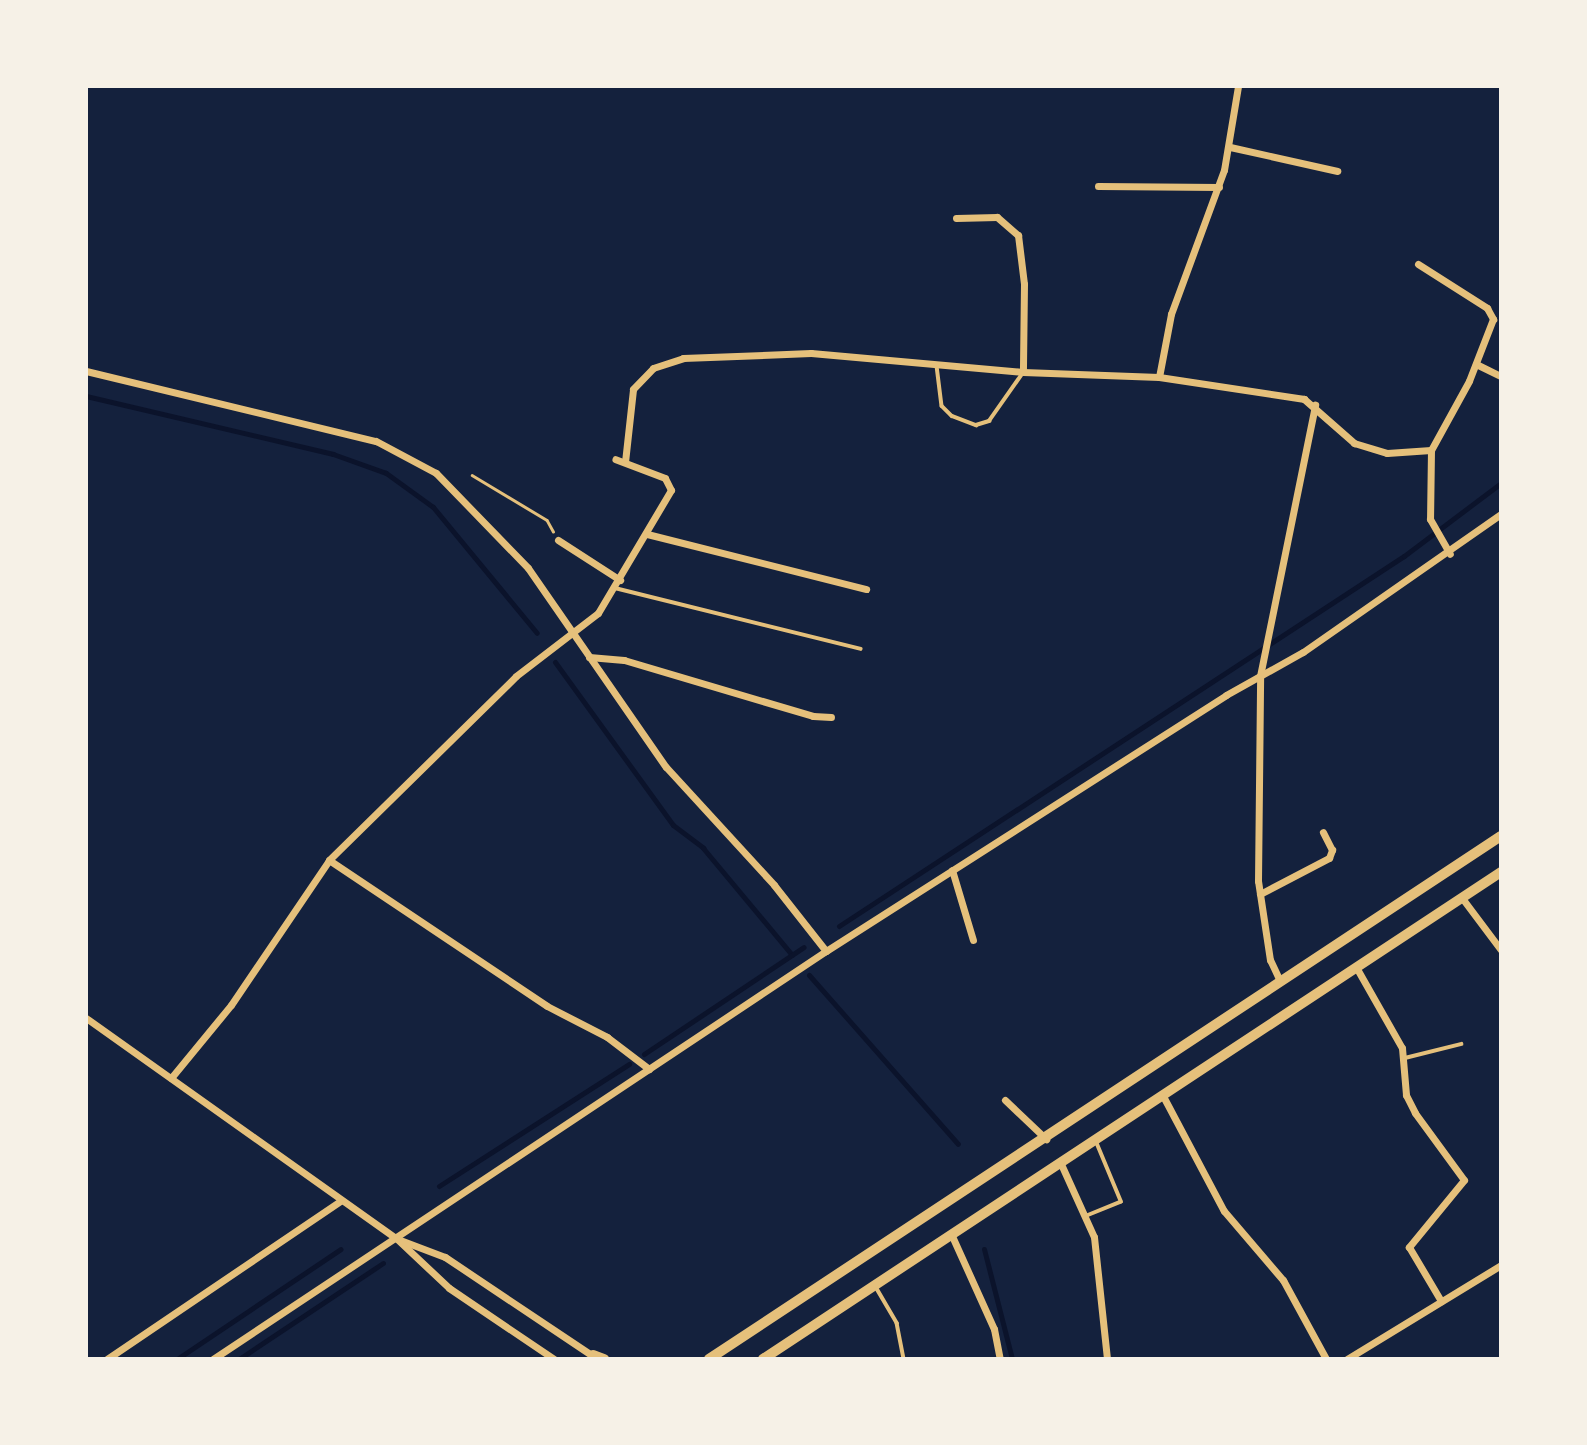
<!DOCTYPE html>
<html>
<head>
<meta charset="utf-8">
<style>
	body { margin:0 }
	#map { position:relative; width:1587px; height:1445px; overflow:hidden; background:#14213d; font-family:"Exo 2",sans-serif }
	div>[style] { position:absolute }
	.stream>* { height:5px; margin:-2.5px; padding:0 2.5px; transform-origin:2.5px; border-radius:2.5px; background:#0b132b }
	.path>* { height:2.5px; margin:-1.25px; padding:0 1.25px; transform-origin:1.25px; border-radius:1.25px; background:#e5c07b }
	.service>* { height:3.5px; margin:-1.75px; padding:0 1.75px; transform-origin:1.75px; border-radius:1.75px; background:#e5c07b }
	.minor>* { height:7px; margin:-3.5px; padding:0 3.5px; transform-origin:3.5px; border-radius:3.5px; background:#e5c07b }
	.trunk>* { height:10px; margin:-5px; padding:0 5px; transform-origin:5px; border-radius:5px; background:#e5c07b }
	span { translate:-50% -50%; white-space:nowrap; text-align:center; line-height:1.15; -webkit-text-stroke:7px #f6f1e7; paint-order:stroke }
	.frame { position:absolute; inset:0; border:88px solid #f6f1e7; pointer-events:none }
</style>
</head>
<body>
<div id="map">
	<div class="stream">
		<div style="left:86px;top:396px;width:254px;rotate:13.2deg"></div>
		<div style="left:333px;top:454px;width:56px;rotate:19.7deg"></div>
		<div style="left:386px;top:473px;width:58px;rotate:35.9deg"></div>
		<div style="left:433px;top:507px;width:163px;rotate:50.5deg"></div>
		<div style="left:555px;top:662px;width:201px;rotate:54.1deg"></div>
		<div style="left:673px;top:825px;width:38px;rotate:37deg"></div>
		<div style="left:703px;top:848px;width:139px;rotate:50.2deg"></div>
		<div style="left:839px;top:926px;width:675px;rotate:-33.22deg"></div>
		<div style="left:1404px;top:556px;width:121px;rotate:-37deg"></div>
		<div style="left:809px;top:975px;width:225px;rotate:48.6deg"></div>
		<div style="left:644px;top:1054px;width:192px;rotate:-33.8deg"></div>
		<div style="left:439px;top:1186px;width:226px;rotate:-32.7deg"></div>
		<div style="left:984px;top:1249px;width:114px;rotate:75.7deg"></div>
		<div style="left:177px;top:1359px;width:197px;rotate:-33.9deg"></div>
		<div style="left:239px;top:1359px;width:173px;rotate:-33.7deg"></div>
	</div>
	<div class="path">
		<div style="left:472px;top:475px;width:87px;rotate:31deg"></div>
		<div style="left:547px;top:520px;width:13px;rotate:61deg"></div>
	</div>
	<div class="service">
		<div style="left:937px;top:366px;width:40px;rotate:82.9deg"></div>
		<div style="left:942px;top:406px;width:14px;rotate:45deg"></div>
		<div style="left:952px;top:416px;width:26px;rotate:21deg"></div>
		<div style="left:976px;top:425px;width:14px;rotate:-17deg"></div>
		<div style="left:989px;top:421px;width:57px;rotate:-54.9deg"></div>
		<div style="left:615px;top:588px;width:253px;rotate:13.9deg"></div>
		<div style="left:1405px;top:1058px;width:58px;rotate:-14deg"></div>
		<div style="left:1088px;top:1215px;width:35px;rotate:-22deg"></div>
		<div style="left:1121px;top:1202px;width:65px;rotate:-112.6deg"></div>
		<div style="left:876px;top:1287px;width:42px;rotate:59.7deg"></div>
		<div style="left:897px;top:1323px;width:37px;rotate:79deg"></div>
	</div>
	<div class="minor">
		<div style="left:1230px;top:147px;width:110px;rotate:12.6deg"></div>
		<div style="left:1098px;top:186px;width:121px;rotate:0.5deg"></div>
		<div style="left:956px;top:218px;width:41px;rotate:-1.4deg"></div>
		<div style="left:997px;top:217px;width:28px;rotate:41deg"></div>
		<div style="left:1018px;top:235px;width:49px;rotate:83deg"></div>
		<div style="left:1024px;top:284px;width:88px;rotate:90.7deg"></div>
		<div style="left:1418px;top:264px;width:82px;rotate:32.5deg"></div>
		<div style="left:1487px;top:308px;width:13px;rotate:61deg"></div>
		<div style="left:1493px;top:319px;width:66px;rotate:111.2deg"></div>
		<div style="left:1469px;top:381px;width:79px;rotate:118.8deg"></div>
		<div style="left:1476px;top:364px;width:28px;rotate:26deg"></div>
		<div style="left:86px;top:371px;width:298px;rotate:13.6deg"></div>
		<div style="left:376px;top:441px;width:68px;rotate:28.1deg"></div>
		<div style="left:436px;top:473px;width:132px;rotate:45.9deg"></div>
		<div style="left:528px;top:568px;width:242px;rotate:55.3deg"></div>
		<div style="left:666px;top:767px;width:160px;rotate:47.5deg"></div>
		<div style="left:774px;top:885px;width:84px;rotate:51.8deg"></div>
		<div style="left:1159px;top:377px;width:64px;rotate:-79.2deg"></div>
		<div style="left:1171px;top:314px;width:153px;rotate:-69.8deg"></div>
		<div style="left:1224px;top:170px;width:85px;rotate:-80.5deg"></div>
		<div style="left:625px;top:462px;width:73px;rotate:-83.7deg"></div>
		<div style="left:633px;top:389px;width:29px;rotate:-46deg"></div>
		<div style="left:653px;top:368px;width:32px;rotate:-18deg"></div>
		<div style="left:683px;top:358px;width:128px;rotate:-2.2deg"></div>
		<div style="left:811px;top:353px;width:213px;rotate:5.1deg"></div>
		<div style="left:1023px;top:372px;width:136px;rotate:2.1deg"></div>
		<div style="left:1159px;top:377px;width:147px;rotate:8.6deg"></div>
		<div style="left:1304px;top:399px;width:67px;rotate:41.3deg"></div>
		<div style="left:1354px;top:443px;width:34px;rotate:17deg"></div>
		<div style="left:1387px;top:453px;width:44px;rotate:-3.9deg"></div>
		<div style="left:1431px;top:450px;width:69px;rotate:90.8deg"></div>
		<div style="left:1430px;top:519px;width:40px;rotate:60.3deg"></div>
		<div style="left:647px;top:534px;width:226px;rotate:14.1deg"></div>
		<div style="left:558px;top:540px;width:74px;rotate:32.8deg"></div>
		<div style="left:589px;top:657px;width:35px;rotate:5deg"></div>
		<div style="left:624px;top:660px;width:197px;rotate:16.5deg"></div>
		<div style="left:813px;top:716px;width:18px;rotate:3deg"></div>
		<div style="left:329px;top:860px;width:262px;rotate:33.8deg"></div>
		<div style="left:547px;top:1006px;width:68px;rotate:27.3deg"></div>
		<div style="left:607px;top:1037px;width:53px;rotate:37.3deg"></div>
		<div style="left:952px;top:870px;width:73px;rotate:73.3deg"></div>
		<div style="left:1260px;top:894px;width:78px;rotate:-27.6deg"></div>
		<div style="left:1329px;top:858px;width:9px;rotate:-69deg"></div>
		<div style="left:1332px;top:850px;width:20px;rotate:-117deg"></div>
		<div style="left:1462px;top:898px;width:65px;rotate:53.1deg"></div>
		<div style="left:1356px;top:967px;width:93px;rotate:60.4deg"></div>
		<div style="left:1402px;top:1048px;width:47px;rotate:85.1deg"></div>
		<div style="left:1406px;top:1095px;width:20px;rotate:63deg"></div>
		<div style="left:1415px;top:1113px;width:83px;rotate:53.8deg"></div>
		<div style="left:1464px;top:1180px;width:87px;rotate:129.4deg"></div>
		<div style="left:1409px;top:1247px;width:63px;rotate:59.3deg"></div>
		<div style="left:1280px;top:981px;width:23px;rotate:-115deg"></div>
		<div style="left:1270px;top:960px;width:80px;rotate:-98.6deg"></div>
		<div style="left:1258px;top:881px;width:205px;rotate:-89.4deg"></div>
		<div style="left:1260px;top:676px;width:277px;rotate:-78.5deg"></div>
		<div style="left:86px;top:1018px;width:380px;rotate:35.4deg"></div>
		<div style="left:396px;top:1238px;width:73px;rotate:43.3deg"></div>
		<div style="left:449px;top:1288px;width:127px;rotate:34.1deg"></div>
		<div style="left:171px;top:1078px;width:94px;rotate:-50.6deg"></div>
		<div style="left:231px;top:1005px;width:175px;rotate:-55.9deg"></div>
		<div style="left:329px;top:860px;width:262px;rotate:-44.5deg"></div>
		<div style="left:516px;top:676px;width:103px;rotate:-37.5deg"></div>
		<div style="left:598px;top:613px;width:143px;rotate:-59.3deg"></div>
		<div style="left:671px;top:490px;width:13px;rotate:-117deg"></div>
		<div style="left:665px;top:478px;width:53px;rotate:-159.2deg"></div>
		<div style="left:1163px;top:1096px;width:130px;rotate:62.1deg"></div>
		<div style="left:1224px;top:1211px;width:91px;rotate:49.5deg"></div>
		<div style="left:1283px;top:1280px;width:90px;rotate:61.4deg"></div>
		<div style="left:1005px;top:1100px;width:57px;rotate:43.6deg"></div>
		<div style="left:1061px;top:1164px;width:80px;rotate:65.7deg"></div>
		<div style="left:1094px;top:1237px;width:123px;rotate:83.9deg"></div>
		<div style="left:952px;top:1236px;width:102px;rotate:65.7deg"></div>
		<div style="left:994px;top:1329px;width:31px;rotate:79deg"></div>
		<div style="left:400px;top:1240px;width:48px;rotate:20.7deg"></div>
		<div style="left:445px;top:1257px;width:182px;rotate:33.8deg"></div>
		<div style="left:107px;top:1359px;width:282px;rotate:-34.1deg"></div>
		<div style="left:213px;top:1359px;width:736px;rotate:-33.65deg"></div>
		<div style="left:826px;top:951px;width:475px;rotate:-32.6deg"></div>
		<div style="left:1226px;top:695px;width:88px;rotate:-29.2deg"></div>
		<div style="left:1303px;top:652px;width:241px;rotate:-34.9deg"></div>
		<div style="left:1347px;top:1359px;width:180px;rotate:-31.4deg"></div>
	</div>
	<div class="trunk">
		<div style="left:593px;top:1355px;width:12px;rotate:20deg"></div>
		<div style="left:709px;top:1359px;width:949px;rotate:-33.44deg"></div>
		<div style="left:763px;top:1359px;width:884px;rotate:-33.42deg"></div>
	</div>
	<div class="frame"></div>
</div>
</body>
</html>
